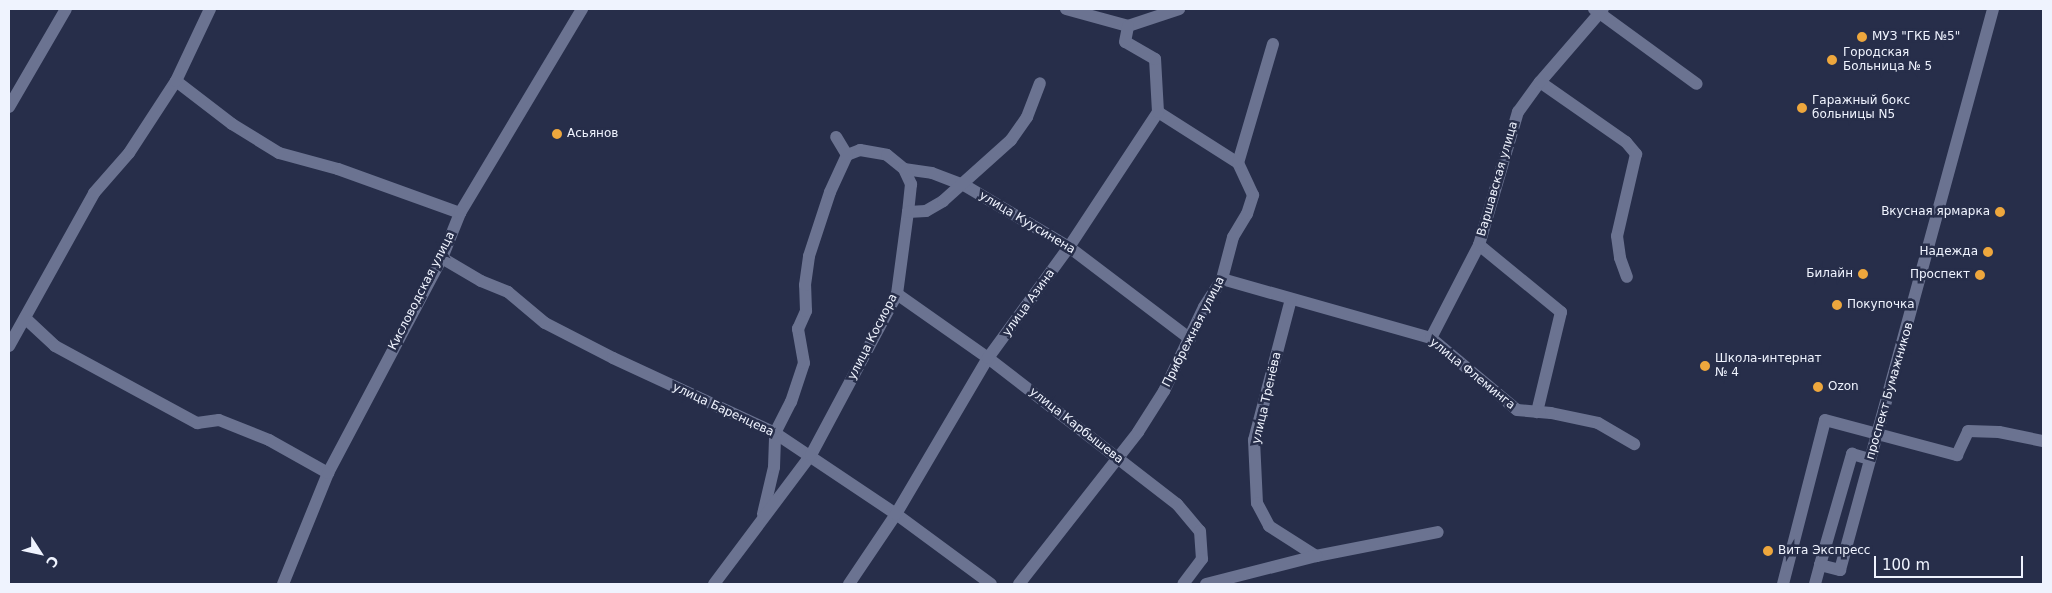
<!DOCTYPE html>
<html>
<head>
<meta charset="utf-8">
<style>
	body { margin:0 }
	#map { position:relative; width:2052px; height:593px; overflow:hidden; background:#272e4a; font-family:"DejaVu Sans",sans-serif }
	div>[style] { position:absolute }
	.minor>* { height:12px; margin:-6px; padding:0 6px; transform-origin:6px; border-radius:6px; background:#6b7391 }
	.dots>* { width:14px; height:14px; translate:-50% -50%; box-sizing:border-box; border:2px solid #272e4a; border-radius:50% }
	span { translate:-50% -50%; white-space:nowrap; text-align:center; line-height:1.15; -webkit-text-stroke:5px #272e4a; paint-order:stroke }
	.poi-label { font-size:12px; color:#eff3fe }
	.left { translate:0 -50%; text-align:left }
	.right { translate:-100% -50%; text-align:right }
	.street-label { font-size:12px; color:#eff3fe }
	.frame { position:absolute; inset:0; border:10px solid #eff3fe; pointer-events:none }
	.north { position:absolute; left:15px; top:528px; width:50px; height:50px; -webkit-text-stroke:4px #272e4a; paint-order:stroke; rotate:125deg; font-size:14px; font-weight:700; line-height:20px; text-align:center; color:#eff3fe }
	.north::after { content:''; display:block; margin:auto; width:18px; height:22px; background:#eff3fe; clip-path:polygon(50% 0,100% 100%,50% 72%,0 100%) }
	.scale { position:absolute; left:1874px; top:556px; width:149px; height:22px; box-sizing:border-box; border:2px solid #eff3fe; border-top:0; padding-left:6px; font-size:15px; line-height:18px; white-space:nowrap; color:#eff3fe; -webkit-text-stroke:4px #272e4a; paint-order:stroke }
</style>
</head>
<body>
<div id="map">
	<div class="minor">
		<div style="left:1066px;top:9px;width:64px;rotate:15.3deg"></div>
		<div style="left:1128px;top:26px;width:54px;rotate:-18.4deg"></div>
		<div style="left:1594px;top:9px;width:127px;rotate:36.1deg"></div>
		<div style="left:176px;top:81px;width:71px;rotate:37.5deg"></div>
		<div style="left:232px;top:124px;width:55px;rotate:31.7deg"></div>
		<div style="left:279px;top:153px;width:61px;rotate:15.2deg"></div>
		<div style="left:338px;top:169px;width:130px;rotate:19.8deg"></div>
		<div style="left:1540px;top:82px;width:105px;rotate:34.9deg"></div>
		<div style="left:1626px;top:142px;width:16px;rotate:50deg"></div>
		<div style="left:1636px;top:154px;width:84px;rotate:103deg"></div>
		<div style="left:1617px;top:236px;width:22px;rotate:82deg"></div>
		<div style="left:1620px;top:258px;width:20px;rotate:70deg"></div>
		<div style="left:9px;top:107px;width:113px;rotate:-59.8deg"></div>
		<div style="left:1158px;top:112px;width:95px;rotate:32.5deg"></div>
		<div style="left:847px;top:155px;width:14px;rotate:-21deg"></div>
		<div style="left:860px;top:150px;width:27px;rotate:10deg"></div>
		<div style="left:887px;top:155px;width:22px;rotate:39deg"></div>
		<div style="left:904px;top:169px;width:28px;rotate:8deg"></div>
		<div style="left:932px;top:173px;width:34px;rotate:21deg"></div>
		<div style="left:964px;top:185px;width:122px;rotate:30.6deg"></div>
		<div style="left:1069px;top:247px;width:152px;rotate:37.2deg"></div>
		<div style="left:904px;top:169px;width:17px;rotate:65deg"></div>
		<div style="left:911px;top:184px;width:28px;rotate:96deg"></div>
		<div style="left:1479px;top:245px;width:106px;rotate:39.3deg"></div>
		<div style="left:1561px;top:312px;width:103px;rotate:103.5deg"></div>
		<div style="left:442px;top:258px;width:45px;rotate:30.5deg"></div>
		<div style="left:481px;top:281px;width:29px;rotate:22deg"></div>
		<div style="left:508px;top:292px;width:48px;rotate:40deg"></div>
		<div style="left:545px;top:323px;width:76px;rotate:27.2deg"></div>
		<div style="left:613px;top:358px;width:179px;rotate:24.8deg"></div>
		<div style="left:775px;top:433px;width:146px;rotate:33.8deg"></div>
		<div style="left:896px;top:514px;width:118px;rotate:36.4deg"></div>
		<div style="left:1222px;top:279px;width:217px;rotate:15.8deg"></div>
		<div style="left:1431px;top:338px;width:112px;rotate:39.9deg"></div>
		<div style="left:1517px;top:410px;width:34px;rotate:5deg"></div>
		<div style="left:1551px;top:413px;width:48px;rotate:12deg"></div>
		<div style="left:1598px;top:423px;width:42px;rotate:30.3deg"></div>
		<div style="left:897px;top:294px;width:111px;rotate:35.1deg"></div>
		<div style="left:988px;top:358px;width:239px;rotate:37.7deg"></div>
		<div style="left:1177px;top:504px;width:35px;rotate:50deg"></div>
		<div style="left:1200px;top:531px;width:28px;rotate:86deg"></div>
		<div style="left:1202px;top:559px;width:31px;rotate:127deg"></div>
		<div style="left:1291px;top:299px;width:146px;rotate:104.7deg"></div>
		<div style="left:1254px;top:440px;width:63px;rotate:87.3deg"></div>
		<div style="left:1257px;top:503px;width:26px;rotate:62deg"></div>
		<div style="left:1269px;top:526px;width:56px;rotate:32.6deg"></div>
		<div style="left:1316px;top:556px;width:124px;rotate:-11.1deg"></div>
		<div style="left:25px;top:318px;width:41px;rotate:43deg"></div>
		<div style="left:55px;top:346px;width:162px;rotate:28.5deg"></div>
		<div style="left:197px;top:423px;width:22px;rotate:-8deg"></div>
		<div style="left:219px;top:420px;width:54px;rotate:21.8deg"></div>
		<div style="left:269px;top:440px;width:68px;rotate:29.2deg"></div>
		<div style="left:1431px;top:338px;width:105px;rotate:-62.7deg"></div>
		<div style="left:1479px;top:245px;width:139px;rotate:-73.7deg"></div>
		<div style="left:1518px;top:112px;width:37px;rotate:-54deg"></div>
		<div style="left:1540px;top:82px;width:96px;rotate:-49.2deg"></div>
		<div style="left:9px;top:346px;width:175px;rotate:-60.9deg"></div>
		<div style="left:94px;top:193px;width:53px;rotate:-48.8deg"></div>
		<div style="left:129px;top:153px;width:86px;rotate:-56.9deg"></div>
		<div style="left:176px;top:81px;width:80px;rotate:-64.7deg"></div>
		<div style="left:763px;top:514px;width:48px;rotate:-76.8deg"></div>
		<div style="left:774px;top:467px;width:34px;rotate:-88deg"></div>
		<div style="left:775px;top:433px;width:35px;rotate:-63deg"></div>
		<div style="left:791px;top:402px;width:41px;rotate:-71.6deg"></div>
		<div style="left:804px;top:363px;width:35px;rotate:-100deg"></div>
		<div style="left:798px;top:329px;width:20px;rotate:-66deg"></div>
		<div style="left:806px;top:311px;width:26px;rotate:-92deg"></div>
		<div style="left:805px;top:285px;width:29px;rotate:-82deg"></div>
		<div style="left:809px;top:256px;width:67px;rotate:-71.8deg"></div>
		<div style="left:830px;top:192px;width:41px;rotate:-65.3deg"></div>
		<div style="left:847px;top:155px;width:21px;rotate:-121deg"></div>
		<div style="left:1820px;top:565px;width:116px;rotate:-73.9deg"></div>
		<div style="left:1852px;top:454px;width:19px;rotate:16deg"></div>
		<div style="left:283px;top:584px;width:120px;rotate:-67.9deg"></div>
		<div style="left:328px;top:473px;width:243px;rotate:-62.1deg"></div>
		<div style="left:442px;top:258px;width:48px;rotate:-68.2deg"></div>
		<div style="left:460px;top:213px;width:238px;rotate:-59.1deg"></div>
		<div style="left:714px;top:584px;width:161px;rotate:-53.1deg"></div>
		<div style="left:811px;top:455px;width:183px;rotate:-61.9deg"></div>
		<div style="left:897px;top:294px;width:83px;rotate:-82.4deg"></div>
		<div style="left:908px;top:212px;width:18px;rotate:-3deg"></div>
		<div style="left:926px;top:211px;width:20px;rotate:-30deg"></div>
		<div style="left:943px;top:201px;width:91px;rotate:-41.9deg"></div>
		<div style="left:1011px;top:140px;width:28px;rotate:-55deg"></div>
		<div style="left:1027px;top:117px;width:36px;rotate:-69deg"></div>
		<div style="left:849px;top:584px;width:84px;rotate:-56.1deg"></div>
		<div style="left:896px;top:514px;width:181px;rotate:-59.5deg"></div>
		<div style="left:988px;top:358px;width:137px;rotate:-53.9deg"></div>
		<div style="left:1069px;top:247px;width:162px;rotate:-56.6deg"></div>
		<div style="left:1158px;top:112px;width:53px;rotate:-93.2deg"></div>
		<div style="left:1155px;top:59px;width:34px;rotate:-150deg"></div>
		<div style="left:1125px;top:42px;width:16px;rotate:-79deg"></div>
		<div style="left:1019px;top:584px;width:193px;rotate:-51.9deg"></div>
		<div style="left:1138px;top:432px;width:49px;rotate:-57.6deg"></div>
		<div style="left:1164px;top:391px;width:93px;rotate:-64.5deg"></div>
		<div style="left:1204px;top:307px;width:33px;rotate:-57deg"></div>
		<div style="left:1222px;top:279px;width:43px;rotate:-75.3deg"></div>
		<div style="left:1233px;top:237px;width:27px;rotate:-59deg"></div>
		<div style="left:1247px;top:214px;width:20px;rotate:-72deg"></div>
		<div style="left:1253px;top:195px;width:35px;rotate:-115deg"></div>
		<div style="left:1238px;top:163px;width:124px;rotate:-73.6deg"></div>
		<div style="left:1206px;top:584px;width:114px;rotate:-14.3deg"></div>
		<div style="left:1783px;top:584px;width:169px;rotate:-75.6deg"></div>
		<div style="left:1825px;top:420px;width:137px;rotate:14.9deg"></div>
		<div style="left:1957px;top:455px;width:26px;rotate:-65deg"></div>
		<div style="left:1968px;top:431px;width:31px;rotate:2deg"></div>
		<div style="left:1999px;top:432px;width:45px;rotate:11.6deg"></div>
		<div style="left:1815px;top:584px;width:20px;rotate:-75deg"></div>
		<div style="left:1820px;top:565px;width:21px;rotate:14deg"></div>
		<div style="left:1840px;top:570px;width:581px;rotate:-74.74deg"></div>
	</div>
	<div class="dots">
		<div style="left:1862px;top:37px;background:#eea73d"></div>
		<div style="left:1832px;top:60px;background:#eea73d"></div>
		<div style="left:1802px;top:108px;background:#eea73d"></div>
		<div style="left:557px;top:134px;background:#eea73d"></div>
		<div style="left:2000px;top:212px;background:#eea73d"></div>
		<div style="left:1988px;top:252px;background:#eea73d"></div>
		<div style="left:1863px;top:274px;background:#eea73d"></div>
		<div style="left:1980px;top:275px;background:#eea73d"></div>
		<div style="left:1837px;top:305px;background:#eea73d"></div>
		<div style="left:1705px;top:366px;background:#eea73d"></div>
		<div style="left:1818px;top:387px;background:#eea73d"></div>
		<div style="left:1768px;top:551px;background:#eea73d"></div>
	</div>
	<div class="poi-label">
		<span class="left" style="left:1872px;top:37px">МУЗ "ГКБ №5"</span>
		<span class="left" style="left:1843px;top:60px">Городская<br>Больница № 5</span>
		<span class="left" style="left:1812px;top:108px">Гаражный бокс<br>больницы N5</span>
		<span class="left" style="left:567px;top:134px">Асьянов</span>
		<span class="right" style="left:1990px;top:212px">Вкусная ярмарка</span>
		<span class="right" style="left:1978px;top:252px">Надежда</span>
		<span class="right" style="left:1853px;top:274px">Билайн</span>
		<span class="right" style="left:1970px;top:275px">Проспект</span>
		<span class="left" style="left:1847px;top:305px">Покупочка</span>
		<span class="left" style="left:1715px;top:366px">Школа-интернат<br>№ 4</span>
		<span class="left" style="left:1828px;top:387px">Ozon</span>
		<span class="left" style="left:1778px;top:551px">Вита Экспресс</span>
	</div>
	<div class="street-label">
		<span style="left:1498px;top:179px;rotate:-74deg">Варшавская улица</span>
		<span style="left:1027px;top:223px;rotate:31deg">улица Куусинена</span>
		<span style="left:422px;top:291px;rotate:-63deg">Кисловодская улица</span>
		<span style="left:1029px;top:303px;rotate:-54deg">улица Азина</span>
		<span style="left:1194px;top:332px;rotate:-63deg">Прибрежная улица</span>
		<span style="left:873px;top:337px;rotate:-63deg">улица Косиора</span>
		<span style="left:1472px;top:374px;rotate:39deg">улица Флеминга</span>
		<span style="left:1890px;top:391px;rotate:-74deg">проспект Бумажников</span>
		<span style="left:1267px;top:398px;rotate:-77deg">улица Тренёва</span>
		<span style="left:723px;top:410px;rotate:25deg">улица Баренцева</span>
		<span style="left:1076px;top:426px;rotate:38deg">улица Карбышева</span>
	</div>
	<div class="frame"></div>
	<div class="north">С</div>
	<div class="scale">100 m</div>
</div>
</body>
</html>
